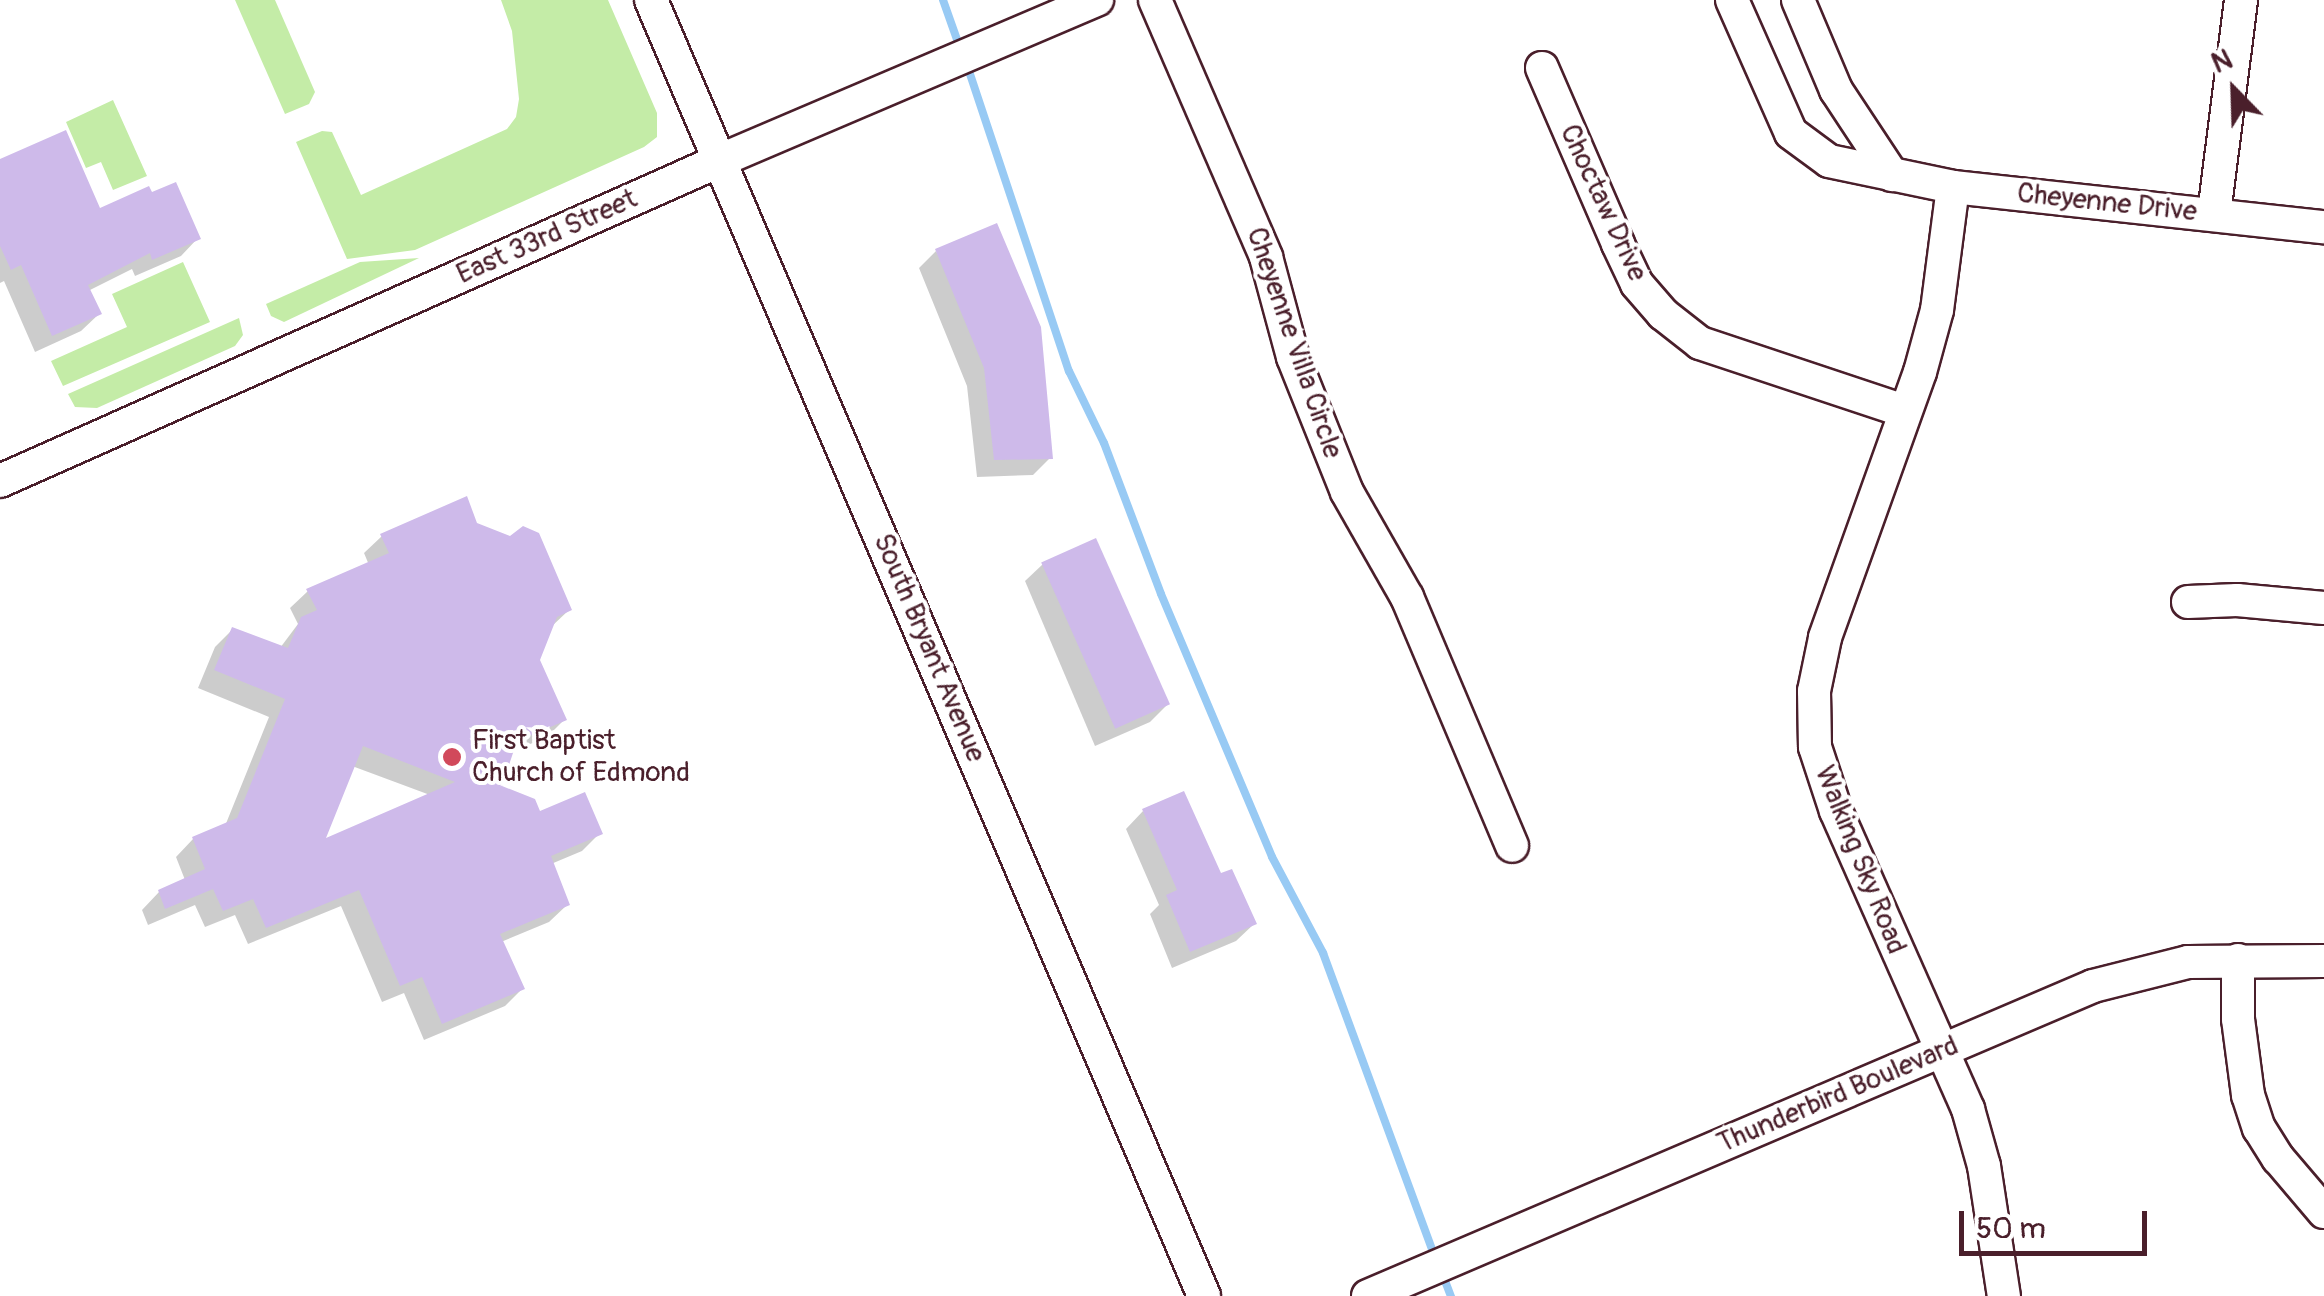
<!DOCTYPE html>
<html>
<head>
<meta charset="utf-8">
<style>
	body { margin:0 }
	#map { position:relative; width:2324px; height:1296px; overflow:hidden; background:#fff; font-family:Pangolin,sans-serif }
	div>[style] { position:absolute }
	.green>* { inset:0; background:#c4eca7 }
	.shadow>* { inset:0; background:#0003 }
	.stream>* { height:8px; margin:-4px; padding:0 4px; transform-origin:4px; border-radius:4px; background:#98caf4 }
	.building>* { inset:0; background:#cebaea; transform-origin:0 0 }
	.roads { filter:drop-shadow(2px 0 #4a1f2b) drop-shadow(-2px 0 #4a1f2b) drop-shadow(0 2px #4a1f2b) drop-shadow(0 -2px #4a1f2b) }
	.minor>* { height:32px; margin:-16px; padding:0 16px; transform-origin:16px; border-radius:16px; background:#fff }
	.dots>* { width:28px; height:28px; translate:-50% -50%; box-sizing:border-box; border:5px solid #fff; border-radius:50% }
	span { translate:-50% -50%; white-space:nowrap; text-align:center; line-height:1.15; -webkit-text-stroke:8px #fff; paint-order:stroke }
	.street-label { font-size:28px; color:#4a1f2b }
	.poi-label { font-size:28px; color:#4a1f2b }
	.left { translate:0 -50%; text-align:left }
	.north { position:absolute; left:2184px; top:40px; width:100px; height:100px; -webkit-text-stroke:8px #fff; paint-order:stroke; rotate:337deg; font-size:28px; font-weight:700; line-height:40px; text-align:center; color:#4a1f2b }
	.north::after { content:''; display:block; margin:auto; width:35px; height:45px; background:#4a1f2b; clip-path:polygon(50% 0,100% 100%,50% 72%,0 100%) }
	.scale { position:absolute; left:1959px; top:1211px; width:188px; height:45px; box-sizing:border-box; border:5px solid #4a1f2b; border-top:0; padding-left:12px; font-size:30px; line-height:35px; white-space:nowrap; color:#4a1f2b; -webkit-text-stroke:8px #fff; paint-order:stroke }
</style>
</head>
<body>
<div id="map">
	<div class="green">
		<div style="clip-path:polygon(235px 0,275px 0,315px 92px,309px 104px,285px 114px)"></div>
		<div style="clip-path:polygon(501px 0,608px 0,657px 113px,657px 137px,644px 147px,415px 250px,347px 259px,296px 142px,322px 131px,332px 132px,361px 195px,507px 129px,516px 117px,519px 99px,512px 31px)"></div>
		<div style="clip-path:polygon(113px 100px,147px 176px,113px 190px,101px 162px,86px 168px,66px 122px)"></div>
		<div style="clip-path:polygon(419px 258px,284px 322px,271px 316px,266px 304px,360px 262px)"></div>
		<div style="clip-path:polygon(183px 262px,210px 322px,63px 386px,51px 361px,127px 327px,112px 294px)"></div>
		<div style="clip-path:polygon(239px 318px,243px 335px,235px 346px,97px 408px,75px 407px,68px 394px)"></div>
	</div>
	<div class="shadow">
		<div style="clip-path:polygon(0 162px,99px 211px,198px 238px,181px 256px,135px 276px,132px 269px,88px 291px,99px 314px,81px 331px,35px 352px,4px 281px,0 283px)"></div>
		<div style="clip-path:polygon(936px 251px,1050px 458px,1033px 475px,977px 477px,967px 386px,919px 268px)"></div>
		<div style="clip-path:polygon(evenodd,475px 525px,569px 610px,551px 627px,537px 660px,564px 720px,547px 737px,511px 752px,498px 788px,539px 814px,600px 833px,582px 851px,551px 864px,567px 905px,549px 922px,501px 942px,522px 989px,505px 1006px,424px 1040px,404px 993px,382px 1002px,341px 906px,248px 944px,235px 915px,205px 927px,195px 905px,148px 925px,142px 910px,159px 892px,185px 880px,176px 857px,193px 839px,225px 826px,269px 717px,198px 688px,215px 647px,233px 629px,280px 648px,298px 624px,290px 608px,308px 591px,369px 565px,364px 553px,382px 536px,475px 525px,352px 766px,430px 795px,321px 843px,352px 766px)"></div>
		<div style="clip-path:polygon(1043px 564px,1168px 704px,1150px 722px,1095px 746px,1025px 581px)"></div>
		<div style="clip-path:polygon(1143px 811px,1220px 877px,1254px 924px,1236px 941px,1172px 968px,1150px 914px,1159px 905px,1126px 829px)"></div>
	</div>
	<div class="stream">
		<div style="left:943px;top:0;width:51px;rotate:70.5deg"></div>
		<div style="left:967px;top:65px;width:323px;rotate:71.6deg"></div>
		<div style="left:1069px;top:371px;width:80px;rotate:64.1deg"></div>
		<div style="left:1104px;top:443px;width:161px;rotate:69.3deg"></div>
		<div style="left:1161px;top:594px;width:285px;rotate:67.1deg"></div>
		<div style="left:1272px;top:857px;width:109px;rotate:62deg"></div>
		<div style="left:1323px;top:953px;width:327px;rotate:69.8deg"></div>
		<div style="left:1442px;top:1273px;width:25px;rotate:69deg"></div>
	</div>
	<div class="building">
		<div style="clip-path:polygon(66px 130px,100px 208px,149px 186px,152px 192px,176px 182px,201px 239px,152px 260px,150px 253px,88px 285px,102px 314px,52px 336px,21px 265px,11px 270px,0 246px,0 159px)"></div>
		<div style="clip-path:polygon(997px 223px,1041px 327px,1053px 459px,994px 460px,984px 368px,935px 249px)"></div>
		<div style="clip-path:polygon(evenodd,467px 496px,477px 523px,510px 536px,523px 526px,539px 533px,572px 610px,557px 617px,540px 660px,567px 720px,517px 741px,502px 786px,535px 799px,540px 811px,585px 792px,603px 834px,551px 856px,570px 905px,500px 934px,525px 989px,442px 1024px,422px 977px,400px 986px,359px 890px,266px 928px,253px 899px,223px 911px,213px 889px,165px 909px,158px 890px,205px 869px,192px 837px,237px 818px,285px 699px,214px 670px,232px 627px,288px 648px,301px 617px,317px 610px,306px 589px,389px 553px,380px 534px,467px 496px,363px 746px,455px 782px,326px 838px,363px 746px)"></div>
		<div style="left:1096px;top:538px;width:182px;height:60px;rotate:66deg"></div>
		<div style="clip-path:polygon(1184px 791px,1221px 873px,1232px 869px,1257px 924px,1190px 952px,1166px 895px,1177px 890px,1142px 809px)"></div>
	</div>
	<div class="roads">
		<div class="minor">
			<div style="left:651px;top:0;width:1409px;rotate:66.89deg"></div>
			<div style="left:1155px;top:0;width:280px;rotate:66.6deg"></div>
			<div style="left:1266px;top:257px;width:104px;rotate:74.9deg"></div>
			<div style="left:1293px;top:357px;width:145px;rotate:68.2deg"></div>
			<div style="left:1347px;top:492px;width:121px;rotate:60.3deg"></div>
			<div style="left:1407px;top:597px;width:270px;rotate:67.1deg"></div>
			<div style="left:1732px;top:0;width:145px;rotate:66.1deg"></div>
			<div style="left:1791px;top:133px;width:47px;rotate:36.4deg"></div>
			<div style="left:1829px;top:161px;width:127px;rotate:11.8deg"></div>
			<div style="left:1953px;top:187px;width:373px;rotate:6.2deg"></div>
			<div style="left:1798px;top:0;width:98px;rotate:67.1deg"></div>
			<div style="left:1836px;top:90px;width:102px;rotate:56.6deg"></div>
			<div style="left:1542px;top:68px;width:192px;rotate:66.6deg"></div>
			<div style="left:1618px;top:244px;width:44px;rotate:64.6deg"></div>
			<div style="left:1637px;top:284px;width:40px;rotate:49deg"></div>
			<div style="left:1663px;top:314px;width:47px;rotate:38.1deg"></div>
			<div style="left:1700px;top:343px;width:215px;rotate:18.4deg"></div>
			<div style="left:1953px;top:187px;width:124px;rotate:97.4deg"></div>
			<div style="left:1937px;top:310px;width:64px;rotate:105.3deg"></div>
			<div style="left:1920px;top:372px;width:282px;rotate:109.7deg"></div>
			<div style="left:1825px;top:638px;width:54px;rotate:101.7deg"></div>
			<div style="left:1814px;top:691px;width:56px;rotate:89deg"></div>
			<div style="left:1815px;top:747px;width:67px;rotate:71.8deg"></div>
			<div style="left:1836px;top:811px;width:326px;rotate:66.1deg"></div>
			<div style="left:1968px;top:1109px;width:59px;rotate:74.3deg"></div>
			<div style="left:1984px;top:1166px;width:132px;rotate:81.3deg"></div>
			<div style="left:2214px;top:214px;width:216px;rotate:-82.8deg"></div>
			<div style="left:0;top:481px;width:789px;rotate:-24deg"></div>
			<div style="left:721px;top:160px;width:409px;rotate:-23.1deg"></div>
			<div style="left:2188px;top:602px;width:49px;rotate:-2.3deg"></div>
			<div style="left:2237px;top:600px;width:87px;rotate:5.3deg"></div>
			<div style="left:2238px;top:960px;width:59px;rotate:90deg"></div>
			<div style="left:2238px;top:1019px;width:77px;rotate:82.5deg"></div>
			<div style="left:2248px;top:1095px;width:35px;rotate:72deg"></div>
			<div style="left:2259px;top:1128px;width:36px;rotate:58deg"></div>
			<div style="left:2278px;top:1158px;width:71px;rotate:49.6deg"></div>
			<div style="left:1368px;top:1296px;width:788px;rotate:-23.15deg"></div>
			<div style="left:2093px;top:986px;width:98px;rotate:-14.2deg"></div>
			<div style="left:2188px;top:962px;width:136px;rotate:-0.4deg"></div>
		</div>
	</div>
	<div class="dots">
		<div style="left:452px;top:757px;background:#d1495b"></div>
	</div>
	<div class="street-label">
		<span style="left:1603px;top:203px;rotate:65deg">Choctaw Drive</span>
		<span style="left:2107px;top:203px;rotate:6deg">Cheyenne Drive</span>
		<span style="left:547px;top:237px;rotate:-24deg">East 33rd Street</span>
		<span style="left:1294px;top:343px;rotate:71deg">Cheyenne Villa Circle</span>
		<span style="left:929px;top:648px;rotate:67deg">South Bryant Avenue</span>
		<span style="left:1860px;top:860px;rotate:68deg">Walking Sky Road</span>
		<span style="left:1838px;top:1095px;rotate:-23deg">Thunderbird Boulevard</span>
	</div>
	<div class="poi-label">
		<span class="left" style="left:472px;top:757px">First Baptist<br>Church of Edmond</span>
	</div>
	<div class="north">N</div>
	<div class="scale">50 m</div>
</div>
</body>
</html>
